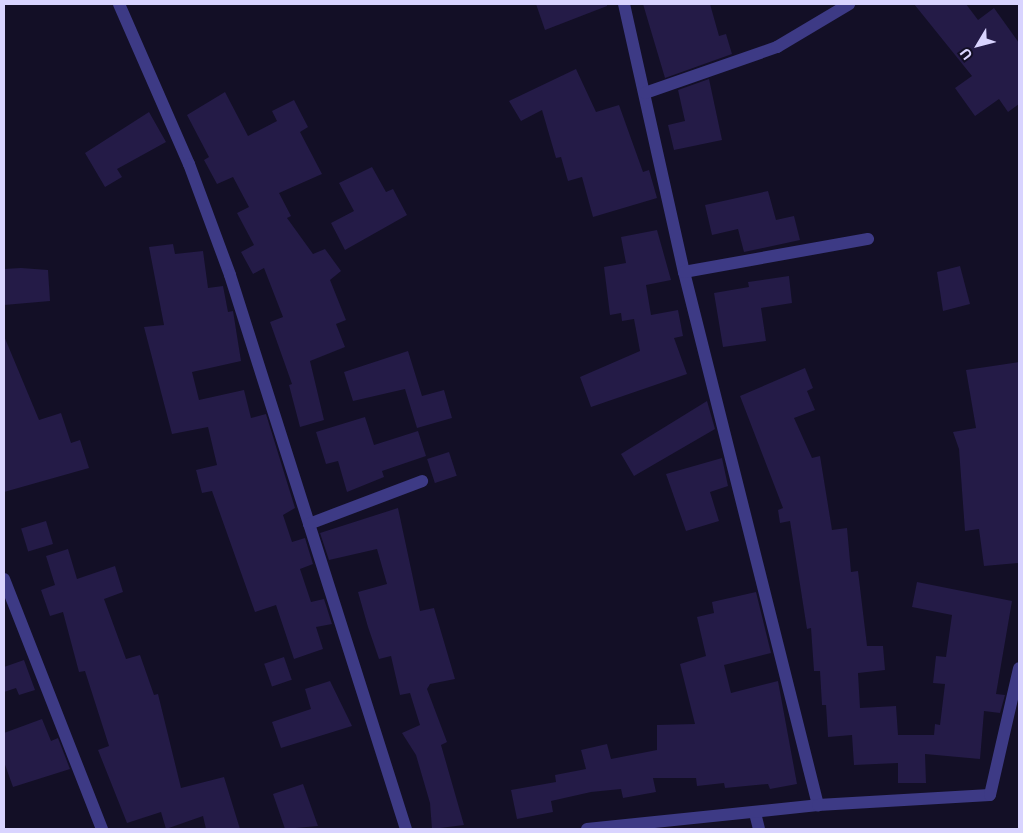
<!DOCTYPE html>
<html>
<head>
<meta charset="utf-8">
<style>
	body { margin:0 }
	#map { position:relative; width:1023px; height:833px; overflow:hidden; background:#130f26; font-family:"Noto Sans",sans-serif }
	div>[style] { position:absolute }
	.building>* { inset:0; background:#241b47; transform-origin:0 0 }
	.minor>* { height:12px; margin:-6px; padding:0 6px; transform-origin:6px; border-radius:6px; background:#3d3a85 }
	span { translate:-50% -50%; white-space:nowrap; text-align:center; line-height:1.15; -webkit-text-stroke:4px #130f26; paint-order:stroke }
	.frame { position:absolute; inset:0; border:5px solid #d9d4ff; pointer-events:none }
	.north { position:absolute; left:953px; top:20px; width:50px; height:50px; -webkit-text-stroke:4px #130f26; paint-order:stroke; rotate:233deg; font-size:14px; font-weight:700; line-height:20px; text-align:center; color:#d9d4ff }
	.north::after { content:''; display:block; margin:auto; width:18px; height:22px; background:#d9d4ff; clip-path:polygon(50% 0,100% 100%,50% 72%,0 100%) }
</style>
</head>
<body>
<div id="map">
	<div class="building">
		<div style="clip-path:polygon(536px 4px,607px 4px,607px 6px,545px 30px)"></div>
		<div style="clip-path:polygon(643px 4px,710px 4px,719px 36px,726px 34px,732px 54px,665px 78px)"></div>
		<div style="clip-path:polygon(914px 4px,966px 4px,978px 20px,994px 8px,1019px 43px,1019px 104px,1008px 112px,999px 99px,975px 116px,955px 88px,972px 76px)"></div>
		<div style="clip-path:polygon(576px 69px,596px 112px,619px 105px,643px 172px,649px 170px,657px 198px,593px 217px,582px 177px,568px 181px,561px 157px,556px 158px,542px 110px,521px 121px,509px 101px)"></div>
		<div style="clip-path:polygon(709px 79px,722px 140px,674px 150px,668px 125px,685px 121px,678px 90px)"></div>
		<div style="clip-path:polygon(225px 92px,248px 136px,277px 121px,272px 111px,294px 100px,308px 127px,300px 132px,322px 174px,279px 193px,291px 216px,287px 218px,313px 254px,325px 249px,341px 271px,330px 280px,346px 320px,336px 324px,345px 347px,310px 361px,324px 420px,300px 427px,289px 385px,292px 384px,270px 322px,283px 317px,264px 268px,253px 274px,241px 252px,254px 245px,237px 213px,249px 207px,233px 177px,217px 184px,204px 160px,209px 157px,187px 115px)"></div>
		<div style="clip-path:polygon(149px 112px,166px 142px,117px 169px,122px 177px,105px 187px,85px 153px)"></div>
		<div style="clip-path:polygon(372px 167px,386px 192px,393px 189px,407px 215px,345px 250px,331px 223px,354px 211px,339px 183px)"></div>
		<div style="clip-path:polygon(768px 191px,776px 220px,794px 216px,800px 240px,744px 252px,738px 229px,712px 235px,705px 205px)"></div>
		<div style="clip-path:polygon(657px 230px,671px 280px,646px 285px,651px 315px,678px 310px,683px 336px,674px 338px,687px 374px,591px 407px,580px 377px,640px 351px,634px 319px,622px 321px,621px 313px,610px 315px,604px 267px,626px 263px,621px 237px)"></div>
		<div style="clip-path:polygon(173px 244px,175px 254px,203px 251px,208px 288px,223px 286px,228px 312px,233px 311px,241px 361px,192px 372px,199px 400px,244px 390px,251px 418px,266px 414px,295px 508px,283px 515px,292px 542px,305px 538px,313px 564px,300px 569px,311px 602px,324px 599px,332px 624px,316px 627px,323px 649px,294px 659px,276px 605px,255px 612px,212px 491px,202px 493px,196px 470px,217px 465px,208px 427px,172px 434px,144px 327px,164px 325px,149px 247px)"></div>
		<div style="clip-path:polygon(960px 266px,970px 304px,943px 311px,937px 272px)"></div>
		<div style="clip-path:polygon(21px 268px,48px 270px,50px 301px,4px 305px,4px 269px)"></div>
		<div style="clip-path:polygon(789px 276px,792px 303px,761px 308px,766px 341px,723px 347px,714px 293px,749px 287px,748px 282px)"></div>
		<div style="clip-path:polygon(4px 336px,39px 420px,61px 413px,71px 443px,80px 440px,89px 468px,4px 492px)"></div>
		<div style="clip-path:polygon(408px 351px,422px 396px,444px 390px,452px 418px,417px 428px,405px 389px,353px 401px,344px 372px)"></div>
		<div style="clip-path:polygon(1019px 362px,1019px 563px,984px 566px,979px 529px,965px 531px,959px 449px,953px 432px,976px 428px,966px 370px)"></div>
		<div style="clip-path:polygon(805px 368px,813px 388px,807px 391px,815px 410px,794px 418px,812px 458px,820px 456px,832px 530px,847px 528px,851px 572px,858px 571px,867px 646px,883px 646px,885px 670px,858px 673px,860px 708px,896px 706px,898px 735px,934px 735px,935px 724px,940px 725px,945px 684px,933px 683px,936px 656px,946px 657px,952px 615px,912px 607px,917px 582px,1012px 601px,996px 694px,1005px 695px,1000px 713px,984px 711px,980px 759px,925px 754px,926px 783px,898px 783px,898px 763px,854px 765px,852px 735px,828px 737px,826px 705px,822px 705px,820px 671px,814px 671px,811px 628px,807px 629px,790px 521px,780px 523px,778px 510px,783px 508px,740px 396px)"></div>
		<div style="clip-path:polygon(707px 401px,715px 429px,634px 476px,621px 454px)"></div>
		<div style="clip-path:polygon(365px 417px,374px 445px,418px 431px,426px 456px,382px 471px,384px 477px,347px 492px,338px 461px,326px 464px,316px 432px)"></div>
		<div style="left:449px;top:452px;width:25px;height:23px;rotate:72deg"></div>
		<div style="clip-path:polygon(722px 458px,728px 486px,710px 492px,719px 521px,686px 531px,666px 474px)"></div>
		<div style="clip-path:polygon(398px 508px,420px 611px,434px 608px,455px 679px,430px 684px,427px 689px,447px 742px,441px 745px,464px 825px,432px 829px,430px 803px,416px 755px,402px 733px,420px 725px,410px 693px,400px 695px,391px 656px,379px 659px,368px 627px,358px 592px,387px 584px,377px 549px,329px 560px,320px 533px)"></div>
		<div style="left:46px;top:521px;width:24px;height:26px;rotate:73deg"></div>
		<div style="clip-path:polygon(68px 549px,77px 579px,115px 566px,123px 592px,104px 599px,126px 659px,140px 655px,154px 695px,158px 694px,181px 788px,224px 777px,240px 829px,206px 829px,203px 816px,166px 829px,161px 812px,127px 823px,98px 750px,109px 746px,85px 671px,79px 672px,63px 612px,50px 616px,41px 590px,55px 585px,46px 556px)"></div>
		<div style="clip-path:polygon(756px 592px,771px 653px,724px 665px,731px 693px,778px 681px,797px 784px,770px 789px,768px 784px,725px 788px,724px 783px,697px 786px,696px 778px,653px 778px,656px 792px,623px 798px,621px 789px,591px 792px,551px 801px,553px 812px,517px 819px,511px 790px,556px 782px,555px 775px,586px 769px,581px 750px,607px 744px,611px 759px,657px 750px,657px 725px,695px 724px,680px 664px,706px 656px,697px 617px,714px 613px,712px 602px)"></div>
		<div style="left:284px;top:657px;width:24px;height:21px;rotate:71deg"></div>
		<div style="clip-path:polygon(24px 660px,35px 690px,19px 695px,16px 688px,4px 692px,4px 667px)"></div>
		<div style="clip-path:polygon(330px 681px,352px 726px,281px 748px,272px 722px,311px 709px,305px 689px)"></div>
		<div style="clip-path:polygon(42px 719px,51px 741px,58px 738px,70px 769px,13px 787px,4px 762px,4px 733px)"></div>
		<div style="clip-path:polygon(303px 784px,318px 826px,285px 829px,273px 794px)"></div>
	</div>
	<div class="minor">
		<div style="left:119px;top:4px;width:175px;rotate:66.4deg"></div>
		<div style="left:189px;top:164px;width:118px;rotate:69.7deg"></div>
		<div style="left:230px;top:275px;width:581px;rotate:72.38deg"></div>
		<div style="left:624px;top:4px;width:275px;rotate:77.4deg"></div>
		<div style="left:684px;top:272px;width:550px;rotate:75.89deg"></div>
		<div style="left:645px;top:93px;width:140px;rotate:-19.2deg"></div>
		<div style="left:777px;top:47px;width:84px;rotate:-30.8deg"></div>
		<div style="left:684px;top:272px;width:187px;rotate:-10.2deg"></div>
		<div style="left:309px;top:524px;width:121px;rotate:-20.8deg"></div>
		<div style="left:4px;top:579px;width:269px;rotate:68.6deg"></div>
		<div style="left:755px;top:813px;width:16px;rotate:76deg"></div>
		<div style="left:587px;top:829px;width:232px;rotate:-5.9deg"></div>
		<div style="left:818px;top:805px;width:172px;rotate:-3.3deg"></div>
		<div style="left:990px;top:795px;width:130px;rotate:-77.1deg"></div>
	</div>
	<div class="frame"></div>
	<div class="north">U</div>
</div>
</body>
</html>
